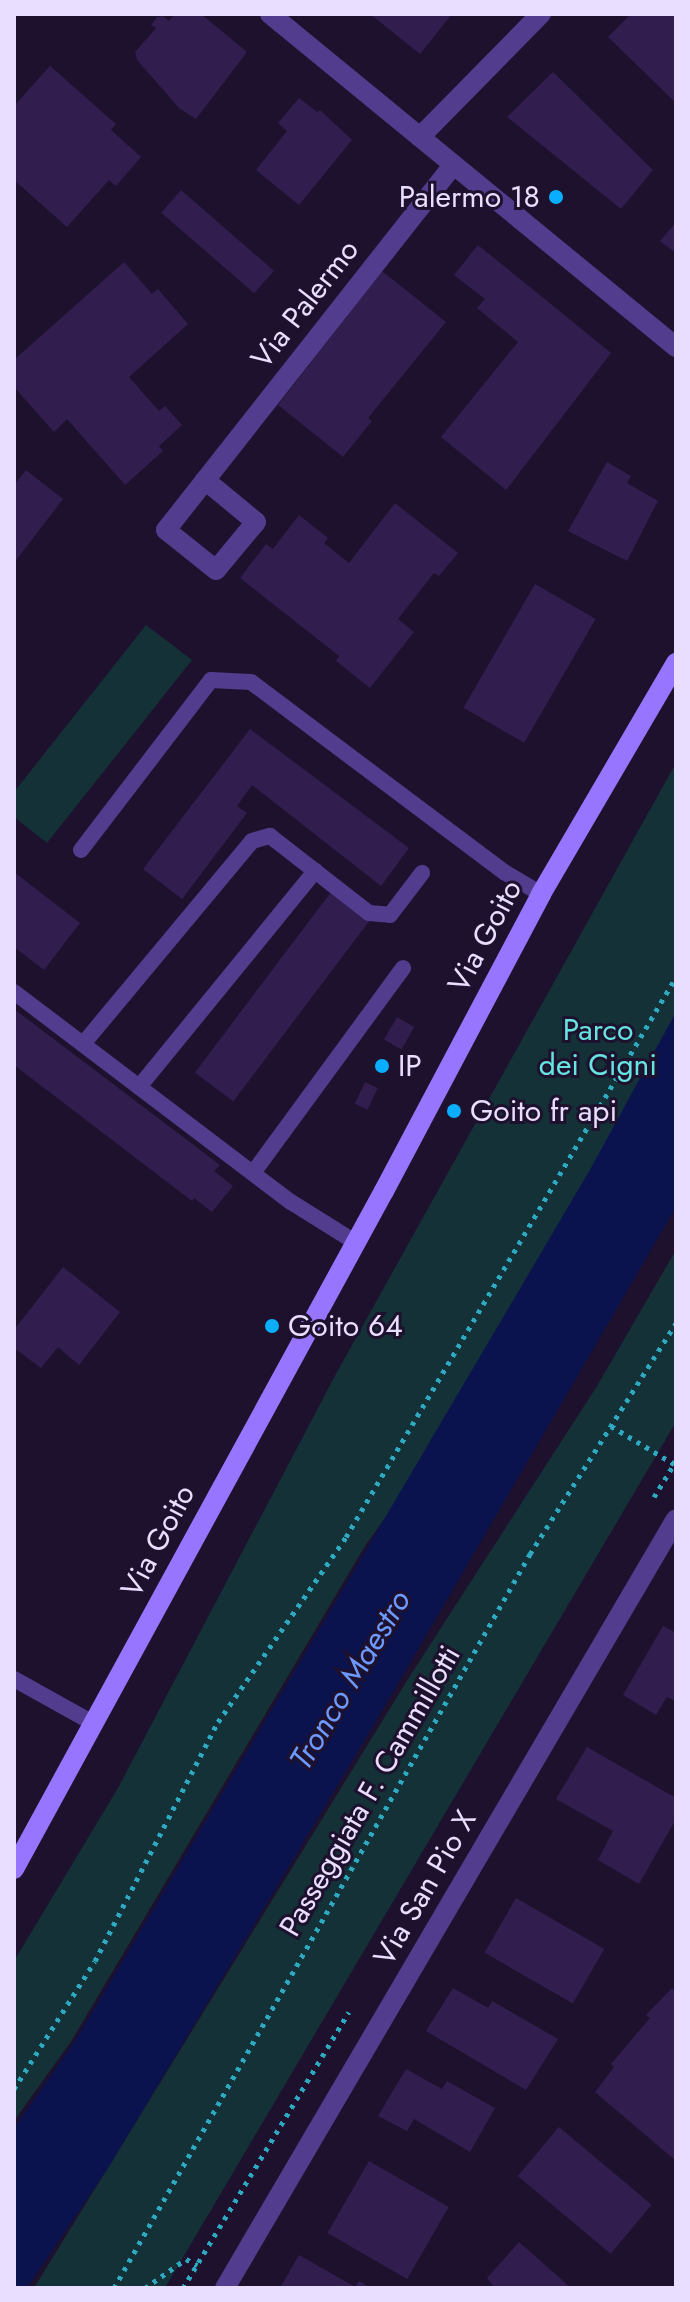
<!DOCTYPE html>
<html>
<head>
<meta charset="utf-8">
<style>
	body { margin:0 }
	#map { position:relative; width:690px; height:2302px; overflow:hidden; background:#1d112d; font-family:Jost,sans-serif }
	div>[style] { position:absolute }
	.green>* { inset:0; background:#143138 }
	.water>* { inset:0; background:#0a134e }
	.building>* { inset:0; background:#321d4f; transform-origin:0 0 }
	.path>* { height:5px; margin-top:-2.5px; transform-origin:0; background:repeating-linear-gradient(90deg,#2ea9c2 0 4px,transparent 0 10px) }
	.lane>* { height:16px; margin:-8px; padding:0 8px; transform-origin:8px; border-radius:8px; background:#513c8d }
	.street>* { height:20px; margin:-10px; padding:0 10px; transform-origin:10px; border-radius:10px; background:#513c8d }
	.secondary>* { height:20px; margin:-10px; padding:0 10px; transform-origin:10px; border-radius:10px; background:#9875ff }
	.dots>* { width:22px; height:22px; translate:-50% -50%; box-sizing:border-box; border:4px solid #1d112d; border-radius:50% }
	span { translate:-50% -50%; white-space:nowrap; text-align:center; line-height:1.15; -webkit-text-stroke:6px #1d112d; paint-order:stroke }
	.poi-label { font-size:30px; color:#e9deff }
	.right { translate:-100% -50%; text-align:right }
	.left { translate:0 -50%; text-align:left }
	.street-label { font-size:30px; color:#e9deff }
	.park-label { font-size:30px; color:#65e4e1 }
	.water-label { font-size:32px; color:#6c99ff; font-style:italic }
	.frame { position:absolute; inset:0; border:16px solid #e9deff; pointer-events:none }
</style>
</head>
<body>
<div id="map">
	<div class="green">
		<div style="clip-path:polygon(146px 625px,192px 660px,47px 843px,14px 817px,14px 792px)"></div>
		<div style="clip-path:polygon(676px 763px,676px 1056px,514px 1338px,365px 1546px,72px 2040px,14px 2121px,14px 1961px,118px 1788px,337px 1372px)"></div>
		<div style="clip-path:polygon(676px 1250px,676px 1422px,165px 2288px,34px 2288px,408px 1679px,597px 1386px)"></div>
	</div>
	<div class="water">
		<div style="clip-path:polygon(676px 1012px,676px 1207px,375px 1723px,110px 2165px,27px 2288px,14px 2288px,14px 2128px,75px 2041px,310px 1645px,591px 1168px)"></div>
	</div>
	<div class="building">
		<div style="clip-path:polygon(175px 14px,201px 14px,247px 52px,196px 119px,179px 108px,137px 60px,135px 52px,156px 28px,151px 25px,157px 17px,163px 16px,169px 21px)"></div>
		<div style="clip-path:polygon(370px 14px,452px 14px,420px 54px)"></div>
		<div style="clip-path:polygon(631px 14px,676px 14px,676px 103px,608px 37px)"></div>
		<div style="clip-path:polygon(50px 66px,116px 124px,111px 130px,141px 157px,116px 186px,109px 180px,67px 227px,14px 180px,14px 106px)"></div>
		<div style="clip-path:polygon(553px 72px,653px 170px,621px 209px,507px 117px)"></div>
		<div style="clip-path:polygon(299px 98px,317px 112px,320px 110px,352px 140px,299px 205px,256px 170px,287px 131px,278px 123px)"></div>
		<div style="left:181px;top:190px;width:123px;height:30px;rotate:41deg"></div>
		<div style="clip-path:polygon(676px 222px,676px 253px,660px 241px)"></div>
		<div style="clip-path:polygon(478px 245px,611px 353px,506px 490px,441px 437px,518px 342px,477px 308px,485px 299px,454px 275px)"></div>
		<div style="clip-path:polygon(124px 262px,152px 294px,158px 289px,188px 324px,129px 377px,159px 411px,165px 406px,182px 425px,159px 446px,163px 451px,125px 485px,67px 419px,54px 432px,14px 387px,14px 360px)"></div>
		<div style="clip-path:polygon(382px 271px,446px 322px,368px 418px,372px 421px,343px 457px,278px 405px)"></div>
		<div style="clip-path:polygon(607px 462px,631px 476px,627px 483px,658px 501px,627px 561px,568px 531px)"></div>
		<div style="clip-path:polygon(26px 470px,63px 499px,14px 563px,14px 485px)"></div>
		<div style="clip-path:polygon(395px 503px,458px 553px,439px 576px,434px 573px,398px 619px,414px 632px,370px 688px,336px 661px,339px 656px,240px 578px,266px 544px,273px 549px,299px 515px,328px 538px,324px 543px,349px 563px)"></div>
		<div style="left:535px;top:584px;width:70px;height:143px;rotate:30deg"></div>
		<div style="clip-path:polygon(250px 729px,409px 848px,381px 886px,252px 785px,237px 806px,247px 813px,182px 899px,143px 869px)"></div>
		<div style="clip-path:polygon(14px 872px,80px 923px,44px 970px,14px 947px)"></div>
		<div style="left:331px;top:892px;width:48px;height:226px;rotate:37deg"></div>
		<div style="clip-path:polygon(14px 1009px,220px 1165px,214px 1171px,233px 1186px,212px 1212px,194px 1198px,192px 1201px,14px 1065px)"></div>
		<div style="left:397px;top:1017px;width:20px;height:26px;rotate:30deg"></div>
		<div style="left:365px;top:1082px;width:14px;height:24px;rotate:25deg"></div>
		<div style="clip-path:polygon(63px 1267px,120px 1312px,79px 1365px,58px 1347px,41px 1368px,14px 1348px,14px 1330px)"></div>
		<div style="clip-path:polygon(663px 1626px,676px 1633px,676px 1701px,667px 1697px,656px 1715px,623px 1695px)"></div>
		<div style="clip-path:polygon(587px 1747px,676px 1798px,676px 1819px,639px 1884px,598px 1860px,613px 1831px,556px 1799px)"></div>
		<div style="left:516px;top:1898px;width:102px;height:63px;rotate:30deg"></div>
		<div style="clip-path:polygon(453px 1988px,488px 2008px,492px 2001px,558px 2039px,526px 2090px,426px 2031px)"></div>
		<div style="clip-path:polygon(672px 1988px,676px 1991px,676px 2161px,595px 2092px,614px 2067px,611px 2064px,650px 2018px,646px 2015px)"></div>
		<div style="clip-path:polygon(406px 2069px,442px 2089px,447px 2081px,495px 2108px,470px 2152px,414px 2119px,407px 2131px,378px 2116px)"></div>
		<div style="left:559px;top:2127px;width:121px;height:64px;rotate:40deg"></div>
		<div style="left:369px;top:2161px;width:92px;height:83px;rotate:30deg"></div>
		<div style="clip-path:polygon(519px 2242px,571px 2288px,495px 2288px,487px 2278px)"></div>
		<div style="clip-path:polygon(299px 2255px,355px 2287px,359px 2281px,370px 2288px,280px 2288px)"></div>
	</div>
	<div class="path">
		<div style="left:611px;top:1426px;width:74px;rotate:31.1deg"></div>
		<div style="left:654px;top:1497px;width:42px;rotate:-58.6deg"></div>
		<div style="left:14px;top:2089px;width:151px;rotate:-57.7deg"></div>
		<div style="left:95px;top:1961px;width:269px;rotate:-62.8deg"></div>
		<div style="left:218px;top:1722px;width:225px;rotate:-55.3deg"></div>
		<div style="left:346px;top:1537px;width:650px;rotate:-59.49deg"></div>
		<div style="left:114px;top:2288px;width:844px;rotate:-60.46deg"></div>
		<div style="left:530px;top:1554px;width:273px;rotate:-57.7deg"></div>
		<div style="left:145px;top:2288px;width:50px;rotate:-35.3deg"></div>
		<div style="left:186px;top:2259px;width:13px;rotate:29deg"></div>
		<div style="left:183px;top:2288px;width:322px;rotate:-59deg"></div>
	</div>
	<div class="lane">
		<div style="left:81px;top:850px;width:214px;rotate:-52.6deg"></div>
		<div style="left:211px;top:680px;width:40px;rotate:2.9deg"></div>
		<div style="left:251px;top:682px;width:316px;rotate:36.9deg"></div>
		<div style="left:504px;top:872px;width:43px;rotate:30.7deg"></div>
		<div style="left:14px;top:992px;width:348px;rotate:37.2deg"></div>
		<div style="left:291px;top:1202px;width:75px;rotate:32deg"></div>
		<div style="left:83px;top:1044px;width:264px;rotate:-50.2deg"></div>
		<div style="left:252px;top:841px;width:19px;rotate:-16deg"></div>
		<div style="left:270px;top:836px;width:125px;rotate:37.9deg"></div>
		<div style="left:369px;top:913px;width:21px;rotate:5deg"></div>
		<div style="left:390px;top:915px;width:53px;rotate:-52.7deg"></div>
		<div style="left:139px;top:1087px;width:279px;rotate:-50.8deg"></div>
		<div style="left:253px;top:1173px;width:254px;rotate:-53.8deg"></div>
		<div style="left:14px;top:1679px;width:93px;rotate:29.1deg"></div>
	</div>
	<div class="street">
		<div style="left:270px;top:14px;width:525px;rotate:39.36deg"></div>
		<div style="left:420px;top:137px;width:173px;rotate:-45.5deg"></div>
		<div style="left:205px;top:480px;width:66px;rotate:39.5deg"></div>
		<div style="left:256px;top:522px;width:62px;rotate:129.8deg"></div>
		<div style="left:216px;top:570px;width:64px;rotate:-141.3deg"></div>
		<div style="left:166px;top:530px;width:464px;rotate:-51.8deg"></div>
		<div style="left:225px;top:2288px;width:891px;rotate:-59.61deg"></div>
	</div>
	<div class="secondary">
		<div style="left:14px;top:1869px;width:772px;rotate:-61.38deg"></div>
		<div style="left:384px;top:1191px;width:336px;rotate:-62.1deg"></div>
		<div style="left:541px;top:894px;width:268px;rotate:-59.7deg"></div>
	</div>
	<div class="dots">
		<div style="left:556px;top:197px;background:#0aaeff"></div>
		<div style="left:382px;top:1066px;background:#0aaeff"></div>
		<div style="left:454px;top:1111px;background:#0aaeff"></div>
		<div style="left:272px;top:1326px;background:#0aaeff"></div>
	</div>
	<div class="poi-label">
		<span class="right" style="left:540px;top:197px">Palermo 18</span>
		<span class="left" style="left:398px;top:1066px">IP</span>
		<span class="left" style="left:470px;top:1111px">Goito fr api</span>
		<span class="left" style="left:288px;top:1326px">Goito 64</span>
	</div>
	<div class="street-label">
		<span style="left:305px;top:304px;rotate:-52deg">Via Palermo</span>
		<span style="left:485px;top:936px;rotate:-62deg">Via Goito</span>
		<span style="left:158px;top:1541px;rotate:-62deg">Via Goito</span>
		<span style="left:370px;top:1791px;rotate:-60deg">Passeggiata F. Cammillotti</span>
		<span style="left:425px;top:1888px;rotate:-60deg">Via San Pio X</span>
	</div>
	<div class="park-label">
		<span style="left:598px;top:1047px">Parco<br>dei Cigni</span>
	</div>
	<div class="water-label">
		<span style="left:350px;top:1680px;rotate:-59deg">Tronco Maestro</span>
	</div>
	<div class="frame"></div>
</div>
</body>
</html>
